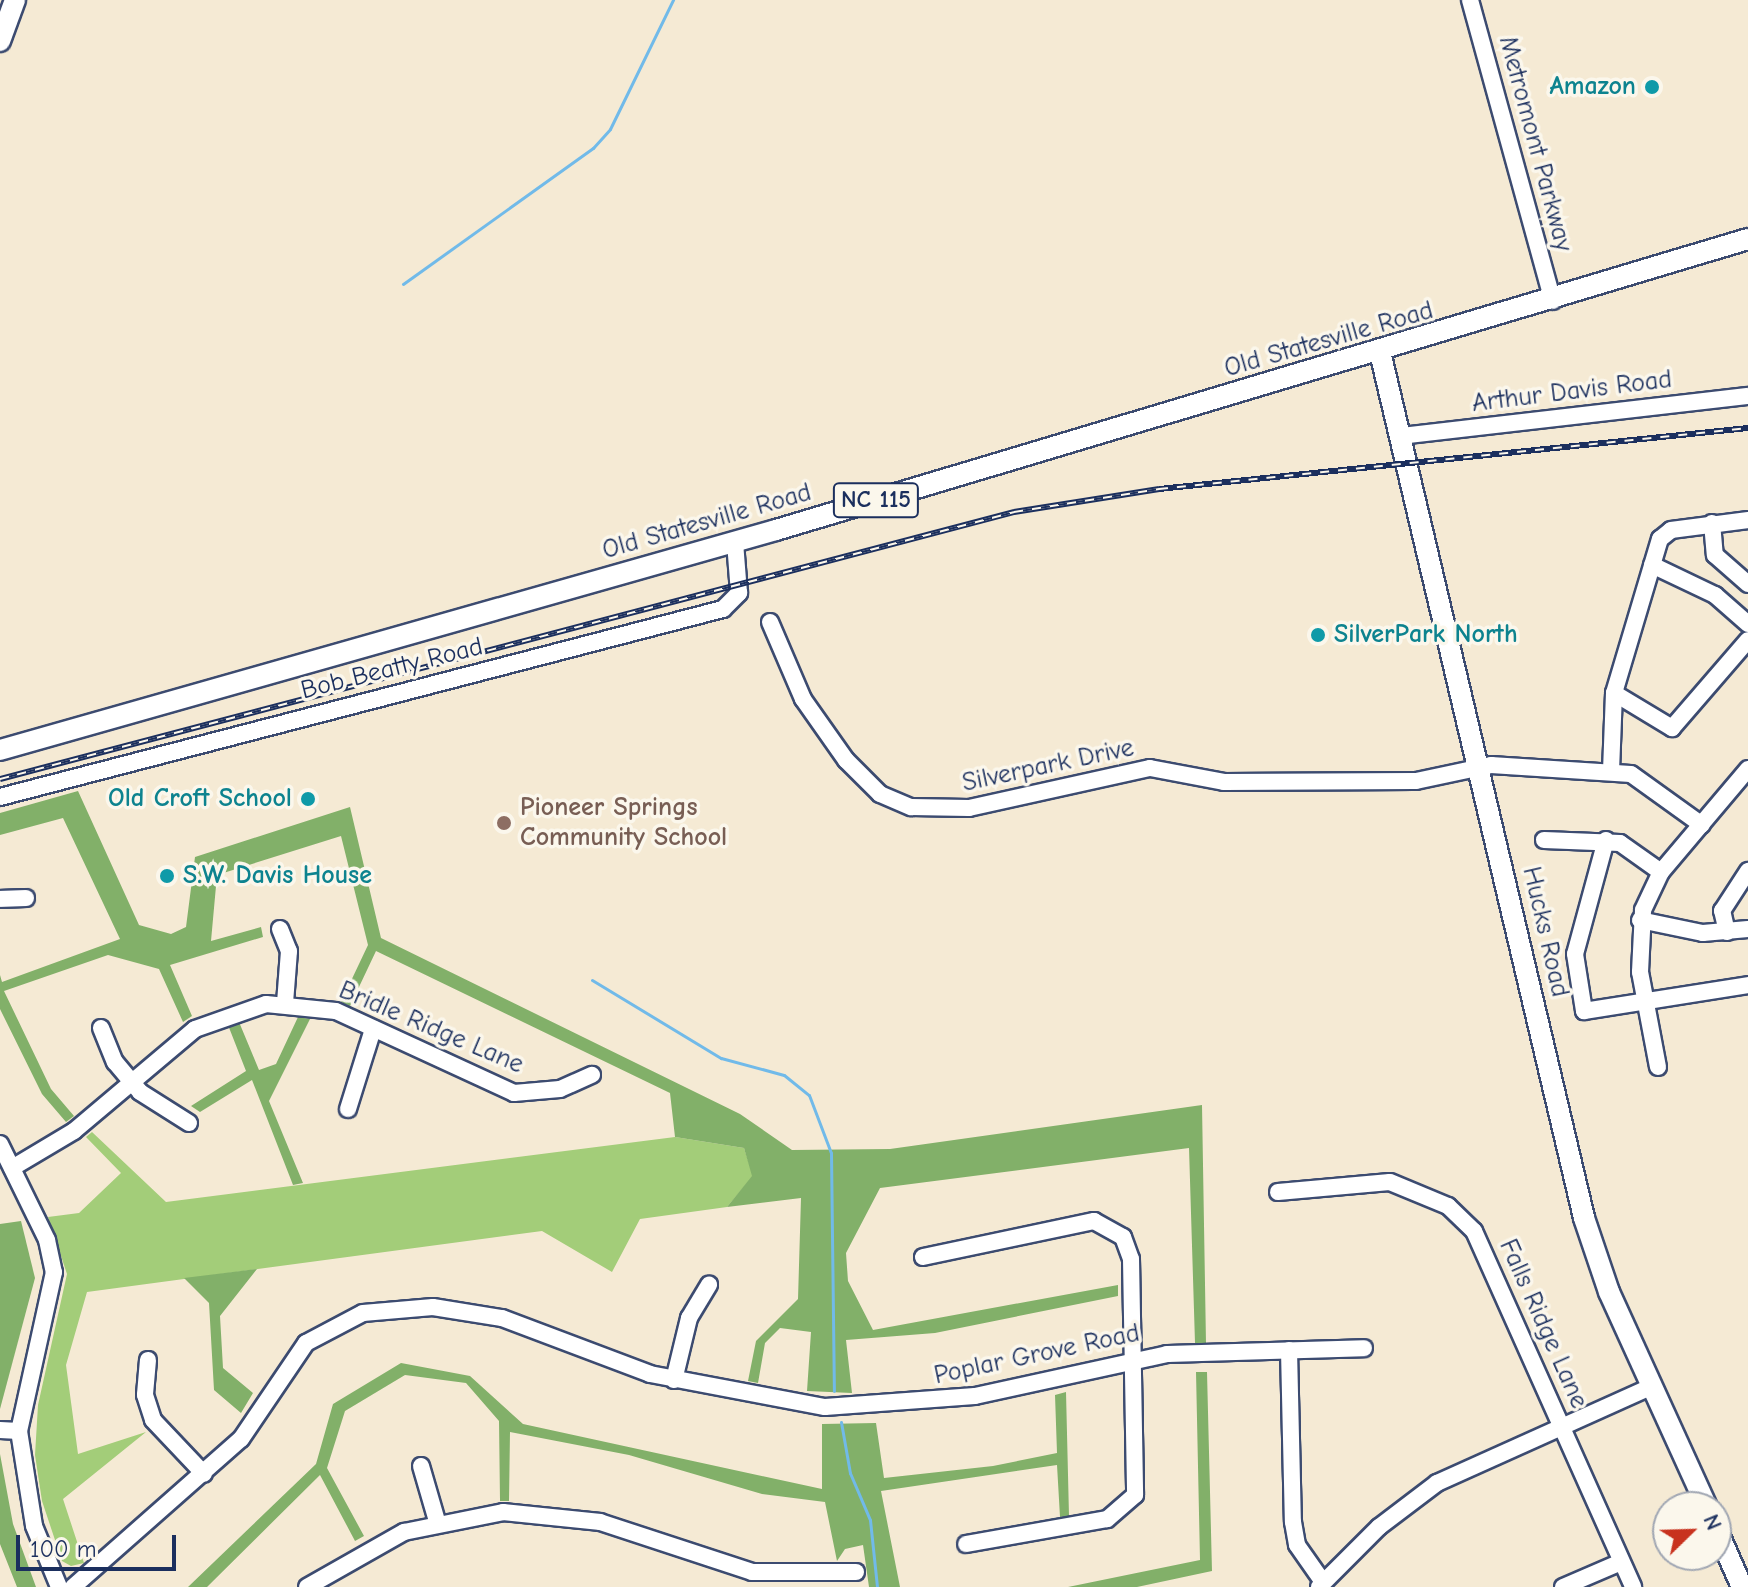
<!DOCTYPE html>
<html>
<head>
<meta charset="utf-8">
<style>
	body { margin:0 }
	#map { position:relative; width:1748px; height:1587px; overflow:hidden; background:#f5ead4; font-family:"Comic Neue",sans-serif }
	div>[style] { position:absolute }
	.green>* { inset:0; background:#a3cd79 }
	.forest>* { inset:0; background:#82b069 }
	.stream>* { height:3px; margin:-1.5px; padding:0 1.5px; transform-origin:1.5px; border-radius:1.5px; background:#71bae9 }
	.roads { filter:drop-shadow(2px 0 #3c4b70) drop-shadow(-2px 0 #3c4b70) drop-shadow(0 2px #3c4b70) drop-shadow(0 -2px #3c4b70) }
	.minor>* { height:16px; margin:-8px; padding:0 8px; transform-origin:8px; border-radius:8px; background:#fff }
	.major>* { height:20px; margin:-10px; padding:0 10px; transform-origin:10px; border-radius:10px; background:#fff }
	.rail>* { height:6px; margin-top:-3px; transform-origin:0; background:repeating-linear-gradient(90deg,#fbf7ec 0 9px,#1b2f5e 0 18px); box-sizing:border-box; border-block:2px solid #1b2f5e }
	.dots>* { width:22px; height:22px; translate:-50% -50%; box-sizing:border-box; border:4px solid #fbf7ec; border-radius:50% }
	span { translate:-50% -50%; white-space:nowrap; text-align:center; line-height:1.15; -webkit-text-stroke:7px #fbf7ec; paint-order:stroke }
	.shield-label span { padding:2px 6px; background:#fbf7ec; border:2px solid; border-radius:6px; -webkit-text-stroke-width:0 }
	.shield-label { font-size:24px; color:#1b2f5e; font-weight:700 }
	.culture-label { font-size:26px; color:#0d838f; font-weight:700 }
	.right { translate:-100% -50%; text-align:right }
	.left { translate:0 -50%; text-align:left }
	.street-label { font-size:26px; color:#1b2f5e }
	.education-label { font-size:26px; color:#785e54; font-weight:700 }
	.north { position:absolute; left:1652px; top:1491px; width:80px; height:80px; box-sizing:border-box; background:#fbf7ec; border:2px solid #a1a7b3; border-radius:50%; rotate:67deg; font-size:22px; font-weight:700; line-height:32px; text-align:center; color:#1b2f5e }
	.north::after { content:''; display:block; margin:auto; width:28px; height:36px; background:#c8321e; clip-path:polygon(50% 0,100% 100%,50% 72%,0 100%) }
	.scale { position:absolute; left:16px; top:1535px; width:160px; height:36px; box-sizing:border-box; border:4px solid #1b2f5e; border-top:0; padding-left:10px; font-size:24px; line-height:28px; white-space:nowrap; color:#1b2f5e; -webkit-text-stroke:6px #fbf7ec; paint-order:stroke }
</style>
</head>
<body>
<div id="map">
	<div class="green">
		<div style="clip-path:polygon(92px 1132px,166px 1202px,675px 1137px,744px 1148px,753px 1176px,727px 1207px,640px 1219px,612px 1272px,542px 1231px,87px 1292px,66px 1365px,78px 1454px,146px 1432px,63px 1499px,84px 1563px,71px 1566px,62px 1561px,42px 1501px,35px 1455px,38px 1405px,67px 1274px,48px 1217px,79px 1213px,121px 1173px,86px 1137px)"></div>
	</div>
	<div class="forest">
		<div style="clip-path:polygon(78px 791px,139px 925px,171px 934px,186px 927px,195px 857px,350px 807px,381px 938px,740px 1114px,792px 1150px,890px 1149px,1202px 1105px,1206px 1343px,1195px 1343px,1189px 1148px,880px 1188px,846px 1253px,848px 1281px,873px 1330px,1118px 1285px,1118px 1296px,935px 1333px,846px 1340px,852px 1393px,807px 1391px,811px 1332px,780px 1328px,765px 1343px,758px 1383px,748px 1381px,756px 1341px,798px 1299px,801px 1198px,727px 1207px,752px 1176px,744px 1148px,675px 1137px,670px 1093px,376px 951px,350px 1006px,341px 1002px,368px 945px,341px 836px,217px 875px,211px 941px,261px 927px,263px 937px,170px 965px,192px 1016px,183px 1022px,159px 969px,108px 955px,4px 991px,51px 1089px,74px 1116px,66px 1122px,42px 1094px,0 1009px,0 975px,2px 982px,120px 939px,63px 818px,0 835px,0 813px)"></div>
		<div style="clip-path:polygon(298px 1017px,310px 1019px,269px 1101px,303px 1183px,293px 1185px,252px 1080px,200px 1112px,191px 1106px,246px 1071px,228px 1025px,239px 1022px,259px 1070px,276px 1064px)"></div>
		<div style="clip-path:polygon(21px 1221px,35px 1278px,0 1409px,0 1224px)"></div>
		<div style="clip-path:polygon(257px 1269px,220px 1316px,223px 1368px,253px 1393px,241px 1413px,214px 1390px,209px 1303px,184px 1278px)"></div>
		<div style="clip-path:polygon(401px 1363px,470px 1376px,523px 1424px,822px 1489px,822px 1424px,876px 1423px,884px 1478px,993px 1466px,1057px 1453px,1055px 1395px,1066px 1392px,1069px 1516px,1060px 1517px,1057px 1465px,881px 1491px,900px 1587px,869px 1587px,863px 1545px,845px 1549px,837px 1561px,825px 1502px,762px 1494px,629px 1455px,510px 1432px,509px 1501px,500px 1501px,499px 1421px,466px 1383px,405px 1375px,345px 1411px,327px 1468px,364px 1536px,355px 1541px,320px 1475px,207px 1587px,188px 1587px,316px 1464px,333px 1404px)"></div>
		<div style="clip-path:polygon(1196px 1372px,1207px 1372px,1212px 1571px,1137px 1587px,1068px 1587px,1200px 1560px)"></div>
		<div style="clip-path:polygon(0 1454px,13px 1524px,36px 1587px,17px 1587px,0 1544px)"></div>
	</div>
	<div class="stream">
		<div style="left:403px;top:284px;width:234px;rotate:-35.6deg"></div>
		<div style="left:593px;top:148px;width:25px;rotate:-48deg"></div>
		<div style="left:610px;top:129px;width:144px;rotate:-64deg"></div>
		<div style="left:592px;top:980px;width:151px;rotate:31.2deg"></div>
		<div style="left:721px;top:1058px;width:65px;rotate:15.1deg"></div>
		<div style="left:784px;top:1075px;width:32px;rotate:39deg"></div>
		<div style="left:809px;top:1095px;width:62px;rotate:69.2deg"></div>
		<div style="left:831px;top:1153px;width:238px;rotate:89.3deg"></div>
		<div style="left:841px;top:1422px;width:52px;rotate:80deg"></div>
		<div style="left:850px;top:1473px;width:51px;rotate:66.9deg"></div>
		<div style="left:870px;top:1520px;width:67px;rotate:84deg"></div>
	</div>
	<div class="roads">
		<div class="minor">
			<div style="left:1470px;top:0;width:312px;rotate:74.6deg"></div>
			<div style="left:1401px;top:436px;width:349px;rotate:-6.6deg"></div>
			<div style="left:1712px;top:523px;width:32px;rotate:85deg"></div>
			<div style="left:1715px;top:555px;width:44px;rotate:41.3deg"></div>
			<div style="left:1652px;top:565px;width:70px;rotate:25.5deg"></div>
			<div style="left:1715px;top:595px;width:44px;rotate:41.3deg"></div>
			<div style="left:770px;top:622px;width:84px;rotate:66.8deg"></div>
			<div style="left:803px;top:699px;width:75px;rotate:54.8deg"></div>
			<div style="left:846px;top:760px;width:48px;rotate:45deg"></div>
			<div style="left:880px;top:794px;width:34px;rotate:23deg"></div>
			<div style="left:911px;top:807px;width:58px;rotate:1deg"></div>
			<div style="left:969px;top:808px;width:185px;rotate:-12.5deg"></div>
			<div style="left:1150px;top:768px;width:75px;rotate:10.7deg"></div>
			<div style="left:1224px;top:782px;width:192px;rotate:-0.3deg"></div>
			<div style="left:1416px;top:781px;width:77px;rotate:-12deg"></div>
			<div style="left:1491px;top:765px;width:140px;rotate:3.7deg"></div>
			<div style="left:1631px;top:774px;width:87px;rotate:35.7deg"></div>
			<div style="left:1614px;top:693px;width:68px;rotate:31.1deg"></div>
			<div style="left:1672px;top:728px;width:116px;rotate:-49.2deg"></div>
			<div style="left:1611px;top:771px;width:78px;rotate:-87.8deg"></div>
			<div style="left:1614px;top:693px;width:161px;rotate:-73.4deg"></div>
			<div style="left:1660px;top:539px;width:14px;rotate:-39deg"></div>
			<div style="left:1671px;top:530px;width:78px;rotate:-7.4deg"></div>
			<div style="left:0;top:797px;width:747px;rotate:-14.58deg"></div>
			<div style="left:723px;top:609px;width:23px;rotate:-45deg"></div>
			<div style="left:739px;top:593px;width:51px;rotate:-94.5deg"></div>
			<div style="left:1544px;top:840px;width:76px;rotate:2.3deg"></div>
			<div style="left:1620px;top:843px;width:50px;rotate:35.3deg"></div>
			<div style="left:1606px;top:840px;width:118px;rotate:105.2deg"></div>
			<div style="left:1575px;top:954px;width:58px;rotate:81deg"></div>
			<div style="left:1584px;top:1011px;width:166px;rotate:-9deg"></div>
			<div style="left:0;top:899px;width:26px;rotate:-2deg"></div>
			<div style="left:1640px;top:920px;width:64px;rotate:11.7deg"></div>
			<div style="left:1703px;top:933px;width:45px;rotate:-5.1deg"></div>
			<div style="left:280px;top:929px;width:24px;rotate:68deg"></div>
			<div style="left:289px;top:951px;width:52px;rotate:94.4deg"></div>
			<div style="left:1727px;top:932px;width:22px;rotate:-103deg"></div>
			<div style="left:1722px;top:911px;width:48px;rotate:-57deg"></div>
			<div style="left:101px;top:1028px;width:37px;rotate:68deg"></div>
			<div style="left:115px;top:1062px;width:39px;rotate:50deg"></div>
			<div style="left:140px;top:1092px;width:58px;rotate:32.3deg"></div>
			<div style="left:1658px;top:1067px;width:97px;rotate:-100.7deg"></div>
			<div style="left:1640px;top:972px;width:62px;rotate:-87.2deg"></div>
			<div style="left:1643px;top:910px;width:42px;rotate:-64.7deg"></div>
			<div style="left:1661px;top:872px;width:135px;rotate:-49.8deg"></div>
			<div style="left:348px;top:1109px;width:84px;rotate:-72.6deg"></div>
			<div style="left:0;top:1144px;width:107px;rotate:63.9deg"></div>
			<div style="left:47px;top:1240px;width:33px;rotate:78deg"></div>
			<div style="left:54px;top:1272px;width:163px;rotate:102.4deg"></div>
			<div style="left:19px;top:1431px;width:96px;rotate:81deg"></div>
			<div style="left:34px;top:1526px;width:66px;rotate:67.7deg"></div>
			<div style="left:12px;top:1168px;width:72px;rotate:-30.8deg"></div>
			<div style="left:74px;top:1131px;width:158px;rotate:-40.1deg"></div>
			<div style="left:195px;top:1029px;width:75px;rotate:-19.4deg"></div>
			<div style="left:266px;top:1004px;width:70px;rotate:5.7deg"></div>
			<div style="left:336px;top:1011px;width:196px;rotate:24.7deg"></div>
			<div style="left:514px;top:1093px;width:46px;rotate:-5deg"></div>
			<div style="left:560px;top:1089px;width:35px;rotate:-24deg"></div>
			<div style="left:1278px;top:1192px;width:112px;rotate:-5.1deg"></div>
			<div style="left:1390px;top:1182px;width:63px;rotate:22.5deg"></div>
			<div style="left:1448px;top:1206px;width:36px;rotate:44deg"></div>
			<div style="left:1474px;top:1231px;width:390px;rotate:65.9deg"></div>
			<div style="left:923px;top:1257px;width:175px;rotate:-11.9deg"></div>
			<div style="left:1094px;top:1221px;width:33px;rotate:29deg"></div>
			<div style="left:1123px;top:1237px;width:23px;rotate:70deg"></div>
			<div style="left:1131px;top:1259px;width:236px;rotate:89deg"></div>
			<div style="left:1135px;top:1495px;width:37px;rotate:139deg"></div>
			<div style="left:1107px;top:1519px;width:143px;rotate:169.9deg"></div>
			<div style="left:1289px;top:1350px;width:172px;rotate:88.7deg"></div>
			<div style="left:1293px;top:1522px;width:23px;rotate:80deg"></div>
			<div style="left:1297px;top:1545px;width:45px;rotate:54.9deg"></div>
			<div style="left:148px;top:1360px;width:35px;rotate:95deg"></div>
			<div style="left:145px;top:1395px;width:26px;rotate:72deg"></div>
			<div style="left:153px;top:1420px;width:74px;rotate:46.6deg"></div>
			<div style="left:674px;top:1380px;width:64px;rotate:-76.4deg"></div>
			<div style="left:689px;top:1318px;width:39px;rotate:-59deg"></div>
			<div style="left:0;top:1430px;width:19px;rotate:3deg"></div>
			<div style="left:421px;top:1466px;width:57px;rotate:73.8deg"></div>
			<div style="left:73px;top:1587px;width:224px;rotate:-41.4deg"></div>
			<div style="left:241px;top:1439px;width:116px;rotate:-55.9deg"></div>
			<div style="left:306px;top:1343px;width:64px;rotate:-27.8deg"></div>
			<div style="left:363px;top:1313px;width:70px;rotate:-4.9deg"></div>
			<div style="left:433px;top:1307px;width:70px;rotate:9.1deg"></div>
			<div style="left:502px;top:1318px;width:158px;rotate:20.7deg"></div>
			<div style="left:650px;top:1374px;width:178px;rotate:10.7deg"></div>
			<div style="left:825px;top:1407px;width:150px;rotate:-4.2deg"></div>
			<div style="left:975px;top:1396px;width:197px;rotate:-12.3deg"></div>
			<div style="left:1167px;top:1354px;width:197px;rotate:-1.7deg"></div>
			<div style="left:307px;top:1587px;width:112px;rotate:-29.6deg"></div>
			<div style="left:404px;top:1532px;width:101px;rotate:-11.4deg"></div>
			<div style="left:503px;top:1512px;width:98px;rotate:5.9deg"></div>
			<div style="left:600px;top:1522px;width:160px;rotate:18.2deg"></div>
			<div style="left:752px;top:1572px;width:104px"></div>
			<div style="left:1319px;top:1587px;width:85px;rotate:-45deg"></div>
			<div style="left:1379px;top:1527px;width:73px;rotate:-37.2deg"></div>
			<div style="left:1437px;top:1483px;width:237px;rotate:-24.2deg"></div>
			<div style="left:1563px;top:1587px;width:63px;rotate:-23.3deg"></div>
		</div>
		<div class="major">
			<div style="left:0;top:41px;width:44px;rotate:-69.9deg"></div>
			<div style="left:1380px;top:352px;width:890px;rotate:76.74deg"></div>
			<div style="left:1584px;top:1218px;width:78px;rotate:71.3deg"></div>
			<div style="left:1609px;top:1292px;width:236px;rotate:65.5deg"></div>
			<div style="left:0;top:750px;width:807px;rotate:-15.83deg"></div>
			<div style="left:776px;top:530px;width:1015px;rotate:-16.67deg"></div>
			<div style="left:1716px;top:1528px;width:64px;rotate:66.2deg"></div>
		</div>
	</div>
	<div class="rail">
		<div style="left:0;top:779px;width:1049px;rotate:-14.75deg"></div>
		<div style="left:1014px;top:512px;width:147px;rotate:-9deg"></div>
		<div style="left:1159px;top:489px;width:592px;rotate:-5.91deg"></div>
	</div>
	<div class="dots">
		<div style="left:1652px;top:87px;background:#0f9aa8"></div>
		<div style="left:1318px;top:635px;background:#0f9aa8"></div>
		<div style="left:308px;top:799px;background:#0f9aa8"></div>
		<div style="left:504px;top:823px;background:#8d6e63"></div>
		<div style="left:167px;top:876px;background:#0f9aa8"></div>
	</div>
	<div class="shield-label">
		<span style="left:876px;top:500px">NC 115</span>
	</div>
	<div class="culture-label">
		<span class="right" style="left:1636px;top:87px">Amazon</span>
		<span class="left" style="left:1334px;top:635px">SilverPark North</span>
		<span class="right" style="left:292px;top:799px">Old Croft School</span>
		<span class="left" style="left:183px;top:876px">S.W. Davis House</span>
	</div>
	<div class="street-label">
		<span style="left:1535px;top:144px;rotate:75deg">Metromont Parkway</span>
		<span style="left:1329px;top:340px;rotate:-16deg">Old Statesville Road</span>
		<span style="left:1572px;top:392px;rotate:-7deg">Arthur Davis Road</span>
		<span style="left:707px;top:522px;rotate:-16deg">Old Statesville Road</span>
		<span style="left:392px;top:669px;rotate:-14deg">Bob Beatty Road</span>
		<span style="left:1048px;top:766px;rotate:-12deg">Silverpark Drive</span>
		<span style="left:1545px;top:932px;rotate:77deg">Hucks Road</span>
		<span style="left:431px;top:1028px;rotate:23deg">Bridle Ridge Lane</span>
		<span style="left:1543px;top:1324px;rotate:66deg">Falls Ridge Lane</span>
		<span style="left:1037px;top:1355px;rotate:-12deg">Poplar Grove Road</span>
	</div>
	<div class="education-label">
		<span class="left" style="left:520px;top:823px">Pioneer Springs<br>Community School</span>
	</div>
	<div class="north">N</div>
	<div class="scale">100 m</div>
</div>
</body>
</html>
